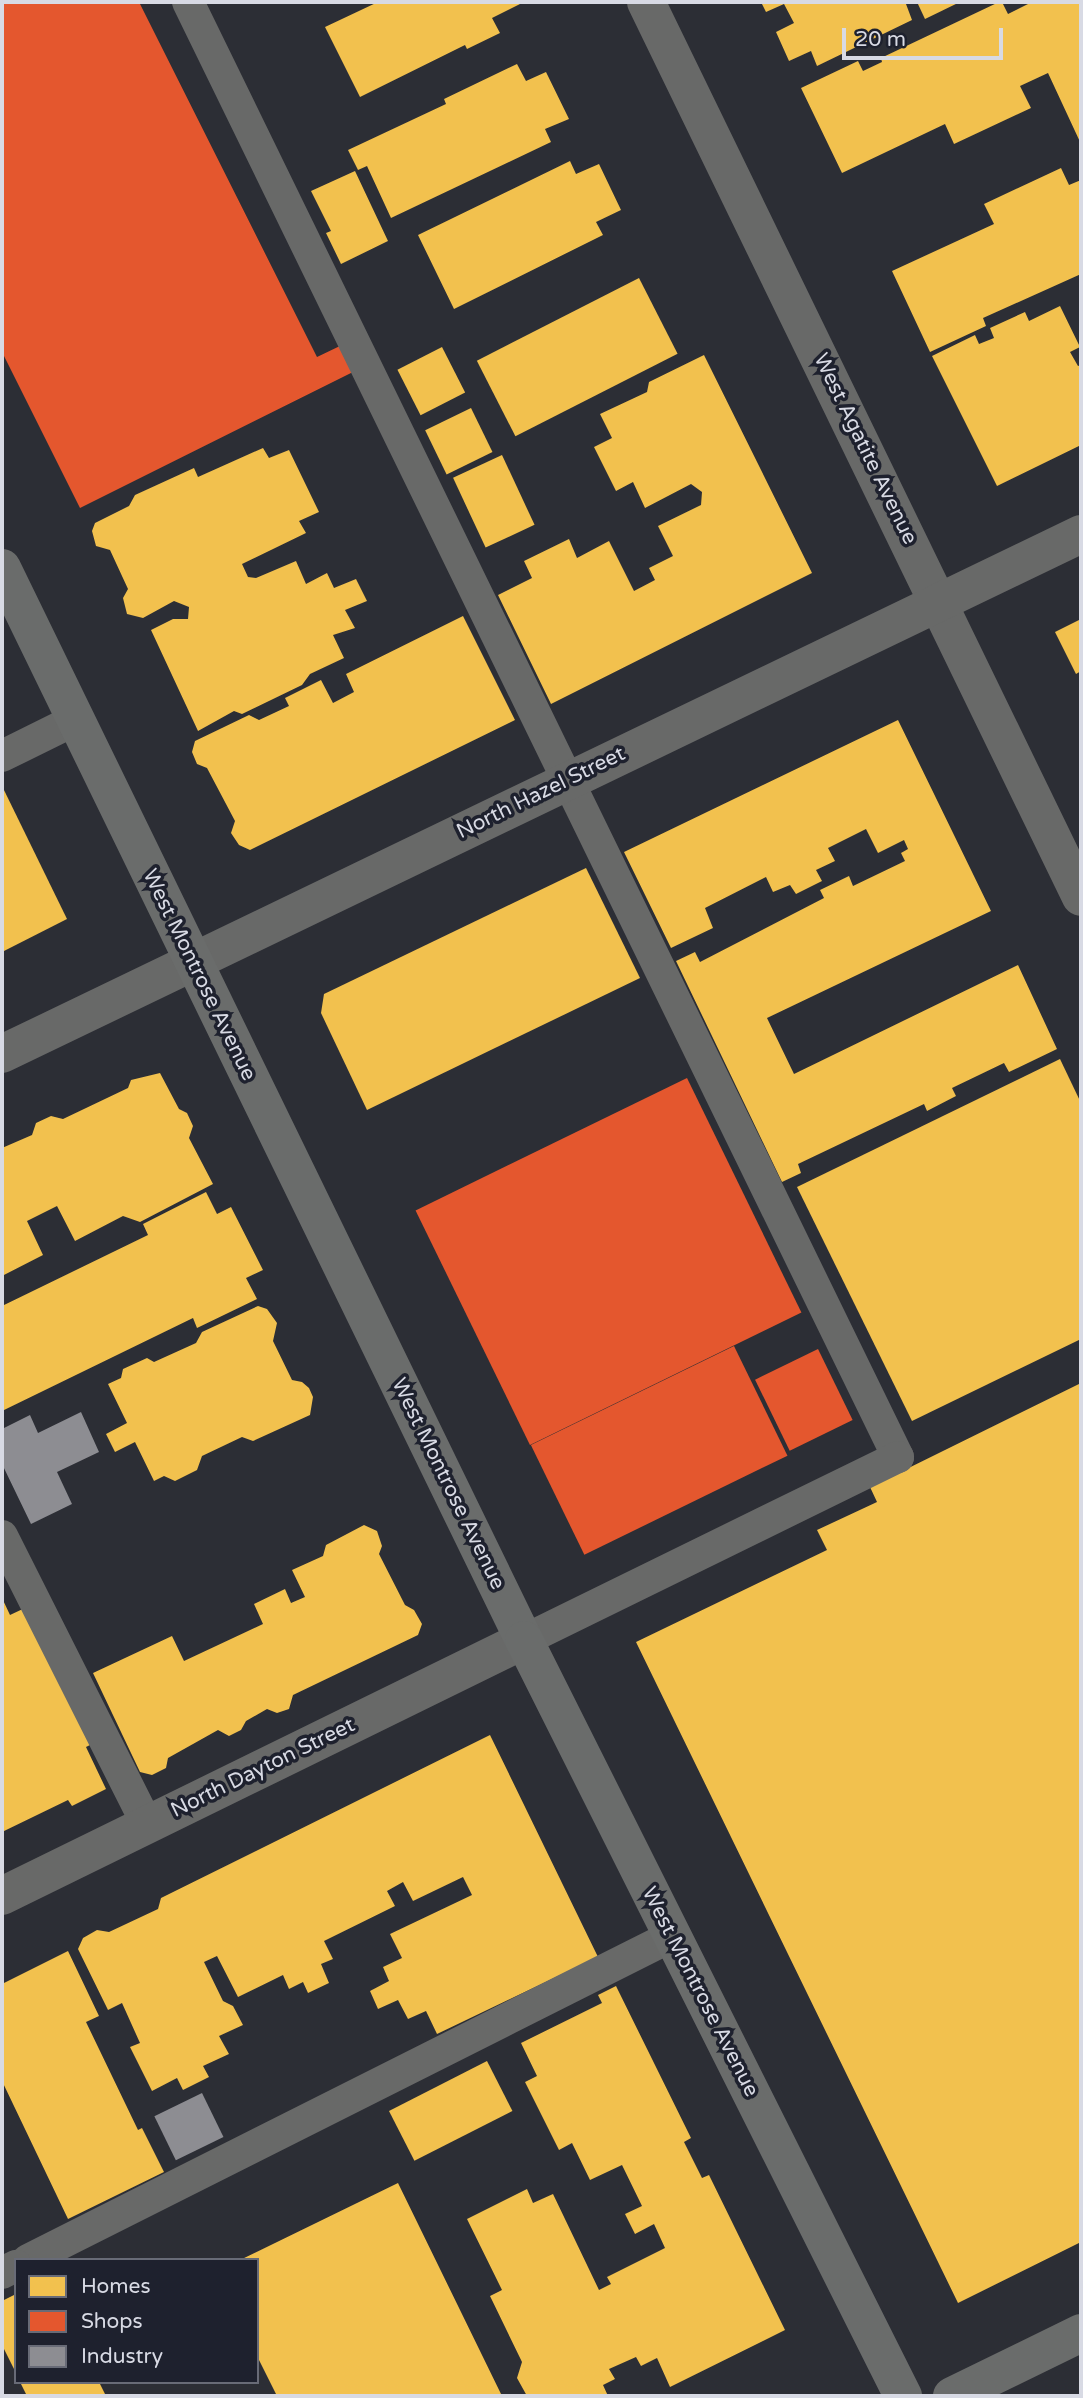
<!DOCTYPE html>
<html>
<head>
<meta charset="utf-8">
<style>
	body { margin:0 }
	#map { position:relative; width:1083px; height:2398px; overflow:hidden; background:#2c2e35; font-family:"Varela Round",sans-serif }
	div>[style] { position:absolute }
	.homes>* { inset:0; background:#f2c14e; transform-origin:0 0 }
	.shops>* { inset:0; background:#e4572e; transform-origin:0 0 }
	.industry>* { inset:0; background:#8d8d92; transform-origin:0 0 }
	.lane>* { height:32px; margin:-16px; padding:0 16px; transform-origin:16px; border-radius:16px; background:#686968 }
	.street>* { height:38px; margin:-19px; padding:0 19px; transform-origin:19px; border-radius:19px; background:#686968 }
	.secondary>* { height:38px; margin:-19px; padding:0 19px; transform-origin:19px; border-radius:19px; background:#6a6c6b }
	span { translate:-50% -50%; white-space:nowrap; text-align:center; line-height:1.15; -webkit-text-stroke:7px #1e212e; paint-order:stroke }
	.street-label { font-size:21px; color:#d8dae4 }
	.frame { position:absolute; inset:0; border:4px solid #d8dae4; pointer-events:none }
	.legend { position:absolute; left:14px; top:2258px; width:245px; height:126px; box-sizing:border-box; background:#1e212e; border:2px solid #686b77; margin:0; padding:9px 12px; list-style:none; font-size:21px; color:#d8dae4 }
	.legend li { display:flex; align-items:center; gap:14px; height:35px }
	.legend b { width:35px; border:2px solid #686b77 }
	.scale { position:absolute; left:842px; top:28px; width:161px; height:32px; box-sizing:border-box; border:4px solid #d8dae4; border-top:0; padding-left:9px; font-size:21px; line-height:24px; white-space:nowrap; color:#d8dae4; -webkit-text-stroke:5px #1e212e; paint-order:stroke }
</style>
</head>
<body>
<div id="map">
	<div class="homes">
		<div style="clip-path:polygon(378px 2px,519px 2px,520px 4px,492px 18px,500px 33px,467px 49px,465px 45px,360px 97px,325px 27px)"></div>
		<div style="clip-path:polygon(761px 2px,910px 2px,906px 4px,912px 20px,817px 66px,811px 51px,789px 61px,776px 32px,794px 23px,784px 4px,766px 12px)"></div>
		<div style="clip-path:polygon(917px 2px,960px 2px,925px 19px)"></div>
		<div style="clip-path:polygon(999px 2px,1002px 2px,1008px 14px,1032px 2px,1079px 2px,1081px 7px,1081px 144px,1048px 73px,1020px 86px,1031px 108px,954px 144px,945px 124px,842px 173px,801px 88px,858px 61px,863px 71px,882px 62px,881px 58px)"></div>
		<div style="clip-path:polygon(517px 64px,526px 81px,546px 72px,569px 119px,545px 129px,551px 142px,391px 218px,367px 166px,358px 170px,348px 150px,446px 104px,444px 99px)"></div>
		<div style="clip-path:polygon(570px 161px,576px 174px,599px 164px,621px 210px,596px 222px,603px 235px,454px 309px,418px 235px)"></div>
		<div style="clip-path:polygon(1061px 168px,1069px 185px,1081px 180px,1081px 274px,983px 318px,986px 326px,930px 352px,892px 271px,994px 224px,984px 204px)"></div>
		<div style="clip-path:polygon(355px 171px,388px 241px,341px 264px,326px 233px,331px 231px,311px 191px)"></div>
		<div style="left:639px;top:278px;width:85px;height:182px;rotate:63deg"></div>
		<div style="clip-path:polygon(1060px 306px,1080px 347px,1070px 352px,1078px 366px,1081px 365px,1081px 445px,997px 486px,932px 356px,975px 335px,979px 344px,994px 338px,990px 328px,1025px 312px,1029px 321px)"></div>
		<div style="left:442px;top:347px;width:51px;height:50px;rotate:63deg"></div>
		<div style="clip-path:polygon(704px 355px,812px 573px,551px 704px,498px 595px,532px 578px,524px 561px,569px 539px,577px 558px,609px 541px,634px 591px,655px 580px,649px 568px,673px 556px,658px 526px,701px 505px,702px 492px,691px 484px,645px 508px,633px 482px,616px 491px,594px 447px,612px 438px,600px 414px,647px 392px,649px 382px)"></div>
		<div style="left:471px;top:408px;width:49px;height:51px;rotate:64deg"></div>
		<div style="clip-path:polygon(263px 448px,269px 458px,289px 450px,319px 512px,299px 521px,306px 533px,242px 564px,248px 577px,256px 578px,296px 561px,306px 584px,327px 573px,334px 588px,356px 579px,367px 601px,345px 610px,355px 628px,333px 635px,344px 658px,310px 674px,302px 685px,242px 714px,234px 711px,198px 731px,151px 630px,173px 619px,188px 619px,189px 607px,174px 601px,143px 618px,127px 614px,123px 598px,128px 589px,110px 550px,96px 546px,92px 531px,95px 523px,129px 506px,135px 495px,194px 468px,198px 477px)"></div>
		<div style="left:502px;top:455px;width:77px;height:54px;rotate:65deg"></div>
		<div style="clip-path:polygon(463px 616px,515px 720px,250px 850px,239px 845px,231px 833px,235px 821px,207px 768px,197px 764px,192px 752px,195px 741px,249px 715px,259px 720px,289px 706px,285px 698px,321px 680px,333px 703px,354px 692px,346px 674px)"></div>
		<div style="clip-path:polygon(1081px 619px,1081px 671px,1076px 674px,1055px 632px)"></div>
		<div style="clip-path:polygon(898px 720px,991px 911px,767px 1018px,794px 1074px,1018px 965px,1057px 1049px,1009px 1072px,1004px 1063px,952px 1088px,956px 1096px,927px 1111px,924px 1104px,798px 1164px,801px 1173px,782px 1182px,676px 961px,695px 952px,700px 962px,824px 898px,820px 890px,849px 876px,853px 886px,905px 861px,901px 853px,908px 849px,904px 840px,878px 853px,866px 829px,828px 848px,835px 861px,816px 870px,822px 881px,796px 894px,790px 885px,773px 892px,766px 877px,705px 908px,713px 928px,671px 948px,624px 852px)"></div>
		<div style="clip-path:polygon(2px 786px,67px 919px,2px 952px)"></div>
		<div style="clip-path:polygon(586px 868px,640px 978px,367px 1110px,321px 1013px,324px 994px)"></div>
		<div style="clip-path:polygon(1060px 1059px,1081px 1103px,1081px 1339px,912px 1421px,797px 1187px)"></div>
		<div style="clip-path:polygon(160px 1073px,179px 1109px,187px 1113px,193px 1126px,189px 1138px,213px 1184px,140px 1222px,123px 1216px,75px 1241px,57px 1206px,27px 1221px,43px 1255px,2px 1276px,2px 1148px,32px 1135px,36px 1123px,51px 1116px,63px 1119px,128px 1088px,131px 1080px)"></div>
		<div style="clip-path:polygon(206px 1192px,217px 1214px,231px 1207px,263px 1270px,246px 1278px,257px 1299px,197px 1328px,193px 1318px,2px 1411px,2px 1306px,148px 1235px,143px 1224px)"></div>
		<div style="clip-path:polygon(258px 1306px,267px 1309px,277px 1323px,273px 1341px,292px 1380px,302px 1382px,309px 1388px,313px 1397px,310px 1415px,253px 1441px,242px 1437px,202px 1456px,197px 1470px,175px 1481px,164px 1476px,154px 1481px,135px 1442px,115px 1452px,106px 1434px,127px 1423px,108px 1384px,121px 1378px,123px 1369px,147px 1358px,154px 1362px,196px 1343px,202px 1332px)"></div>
		<div style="clip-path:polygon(1081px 1383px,1081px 2242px,958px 2303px,636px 1642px,827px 1550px,817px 1530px,877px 1502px,870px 1487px)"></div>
		<div style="clip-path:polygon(364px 1525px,377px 1531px,382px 1546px,379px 1554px,405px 1605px,414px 1610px,422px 1624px,418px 1635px,293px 1695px,289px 1709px,277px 1713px,267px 1709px,246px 1721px,241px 1730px,229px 1736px,218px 1730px,168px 1758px,166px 1768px,152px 1775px,140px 1772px,93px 1673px,172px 1636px,184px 1661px,263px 1624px,254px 1604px,285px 1589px,291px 1603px,305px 1597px,292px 1570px,323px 1556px,326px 1545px)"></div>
		<div style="clip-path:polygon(2px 1598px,10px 1615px,27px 1607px,94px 1743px,86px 1747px,106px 1789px,72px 1806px,68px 1800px,2px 1832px)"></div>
		<div style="clip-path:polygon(490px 1735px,598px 1957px,437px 2034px,426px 2011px,408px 2019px,398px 2000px,378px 2009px,370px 1991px,389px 1981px,383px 1967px,402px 1958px,390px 1934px,472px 1895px,463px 1877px,413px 1901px,403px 1882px,387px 1891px,395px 1906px,324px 1941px,333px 1959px,321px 1964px,329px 1983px,308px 1993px,303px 1982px,289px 1989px,283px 1975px,238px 1997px,217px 1956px,204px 1962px,223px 2001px,233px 2006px,243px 2025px,219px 2036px,229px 2054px,203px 2066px,209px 2077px,183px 2090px,177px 2078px,152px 2091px,130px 2047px,140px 2043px,122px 2003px,108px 2010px,78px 1949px,83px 1938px,97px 1930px,109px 1932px,158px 1909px,161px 1898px)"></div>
		<div style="clip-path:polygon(68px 1951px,99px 2016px,86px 2022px,138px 2130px,142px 2128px,164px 2172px,68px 2219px,2px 2081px,2px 1984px)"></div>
		<div style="clip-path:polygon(616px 1986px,691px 2138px,684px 2142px,702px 2178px,709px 2175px,785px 2330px,670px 2387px,657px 2358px,641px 2366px,636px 2357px,609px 2369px,615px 2379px,603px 2385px,608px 2396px,527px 2396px,517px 2378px,522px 2362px,490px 2296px,502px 2290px,467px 2219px,527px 2189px,533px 2203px,553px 2194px,599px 2290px,611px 2284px,607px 2277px,665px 2248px,654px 2224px,635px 2234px,625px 2214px,642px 2206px,622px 2165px,590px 2180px,572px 2143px,559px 2150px,525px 2082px,537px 2076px,521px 2043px,602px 2003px,598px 1995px)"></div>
		<div style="left:487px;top:2061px;width:56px;height:110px;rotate:63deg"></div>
		<div style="clip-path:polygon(398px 2183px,502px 2396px,277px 2396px,257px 2356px,257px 2260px,240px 2260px)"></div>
		<div style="clip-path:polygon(16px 2294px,16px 2373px,2px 2345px,2px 2301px)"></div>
		<div style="clip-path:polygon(20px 2382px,99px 2382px,106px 2396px,27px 2396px)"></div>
	</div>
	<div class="shops">
		<div style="clip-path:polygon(2px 2px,139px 2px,317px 357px,342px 345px,355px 371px,80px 508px,2px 352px)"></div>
		<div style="left:687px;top:1078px;width:261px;height:302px;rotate:64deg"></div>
		<div style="left:734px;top:1346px;width:122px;height:226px;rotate:64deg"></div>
		<div style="left:818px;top:1349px;width:79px;height:70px;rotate:64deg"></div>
	</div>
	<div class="industry">
		<div style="clip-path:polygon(81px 1412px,99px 1452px,57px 1472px,72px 1504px,31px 1524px,2px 1464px,2px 1429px,30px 1415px,38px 1433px)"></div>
		<div style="left:202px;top:2093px;width:49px;height:53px;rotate:64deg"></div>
	</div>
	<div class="lane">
		<div style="left:188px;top:2px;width:1619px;rotate:63.99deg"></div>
		<div style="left:898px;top:1457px;width:416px;rotate:153.9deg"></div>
		<div style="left:2px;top:756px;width:81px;rotate:-26.3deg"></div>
		<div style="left:2px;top:1536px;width:322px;rotate:63.3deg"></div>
		<div style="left:28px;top:2260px;width:721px;rotate:-26.71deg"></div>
		<div style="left:2px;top:2273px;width:16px;rotate:-27deg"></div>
	</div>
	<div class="street">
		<div style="left:646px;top:2px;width:995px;rotate:64.08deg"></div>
		<div style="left:2px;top:1054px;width:1198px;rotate:-25.73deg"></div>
		<div style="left:2px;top:1896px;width:581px;rotate:-26.12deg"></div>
	</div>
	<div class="secondary">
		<div style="left:2px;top:568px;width:1192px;rotate:64.04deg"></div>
		<div style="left:524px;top:1640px;width:846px;rotate:63.37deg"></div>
		<div style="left:952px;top:2396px;width:144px;rotate:-26deg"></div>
	</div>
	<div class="street-label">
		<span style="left:865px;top:449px;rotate:64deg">West Agatite Avenue</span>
		<span style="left:541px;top:793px;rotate:-26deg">North Hazel Street</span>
		<span style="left:199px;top:975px;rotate:64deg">West Montrose Avenue</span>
		<span style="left:448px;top:1484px;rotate:64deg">West Montrose Avenue</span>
		<span style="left:263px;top:1768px;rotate:-26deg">North Dayton Street</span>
		<span style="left:700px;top:1992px;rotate:63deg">West Montrose Avenue</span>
	</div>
	<div class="frame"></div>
	<ul class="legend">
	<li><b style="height:19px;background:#f2c14e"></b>Homes</li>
	<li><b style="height:19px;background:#e4572e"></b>Shops</li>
	<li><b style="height:19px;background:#8d8d92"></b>Industry</li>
	</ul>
	<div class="scale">20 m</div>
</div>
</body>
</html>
